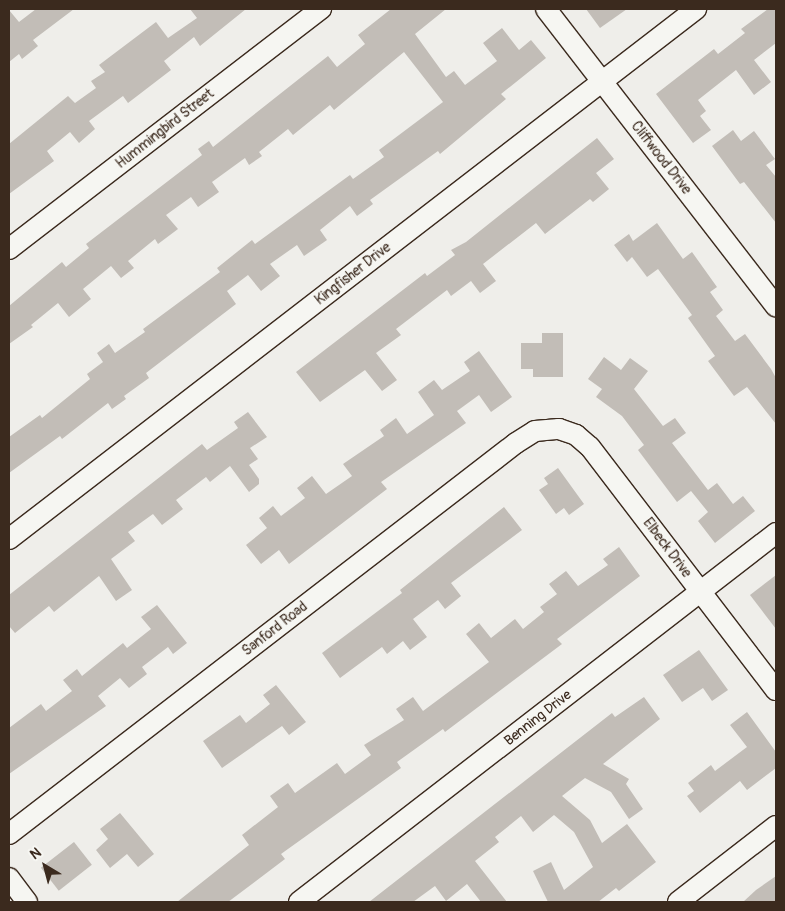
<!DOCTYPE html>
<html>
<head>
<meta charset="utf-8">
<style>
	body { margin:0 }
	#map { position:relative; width:785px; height:911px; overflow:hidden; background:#efeeea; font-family:Pangolin,sans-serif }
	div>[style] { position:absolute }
	.building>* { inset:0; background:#c2bdb7; transform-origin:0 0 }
	.roads { filter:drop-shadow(1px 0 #3b2a1e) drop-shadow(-1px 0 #3b2a1e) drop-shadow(0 1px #3b2a1e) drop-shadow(0 -1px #3b2a1e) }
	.minor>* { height:20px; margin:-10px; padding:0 10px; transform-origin:10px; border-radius:10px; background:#f6f6f2 }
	span { translate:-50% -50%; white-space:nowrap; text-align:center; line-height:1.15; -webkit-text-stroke:4px #f6f6f2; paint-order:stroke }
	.street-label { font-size:14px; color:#3b2a1e }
	.frame { position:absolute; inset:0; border:10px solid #3b2a1e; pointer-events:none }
	.north { position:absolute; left:20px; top:841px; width:50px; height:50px; -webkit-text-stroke:4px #f6f6f2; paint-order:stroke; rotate:323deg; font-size:14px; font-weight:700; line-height:20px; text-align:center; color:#3b2a1e }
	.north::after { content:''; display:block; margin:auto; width:18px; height:22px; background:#3b2a1e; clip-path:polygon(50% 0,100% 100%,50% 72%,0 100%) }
</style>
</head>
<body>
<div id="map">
	<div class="building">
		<div style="clip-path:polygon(36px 9px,74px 9px,33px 40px,38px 46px,22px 59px,19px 54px,9px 62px,9px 10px,19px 22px)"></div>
		<div style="clip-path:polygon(190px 9px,246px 9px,200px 46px,194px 37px,164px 61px,171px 70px,128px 103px,123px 96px,89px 121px,95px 129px,79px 143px,70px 132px,47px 151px,54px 161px,9px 194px,9px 144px,68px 96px,75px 103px,96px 88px,91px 81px,105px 72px,99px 65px,156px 22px,168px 38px,197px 18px)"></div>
		<div style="clip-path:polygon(391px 9px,446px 9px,415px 34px,446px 77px,454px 71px,465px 85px,497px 61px,483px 43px,502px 28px,519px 50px,531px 40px,546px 58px,501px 94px,506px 99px,440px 154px,438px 151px,370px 200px,373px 204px,357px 216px,350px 206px,320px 230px,327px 240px,304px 256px,297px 245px,270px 264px,280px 276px,261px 291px,248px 275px,227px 291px,236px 304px,146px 373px,149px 378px,124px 396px,126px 399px,112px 409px,108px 403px,62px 439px,60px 436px,9px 473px,9px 437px,40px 415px,42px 418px,90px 379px,87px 374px,103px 362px,97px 353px,109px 344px,115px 353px,145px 332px,143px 329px,220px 272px,217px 268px,252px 240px,255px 244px,350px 175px,353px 179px,384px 157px,379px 150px,443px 102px,404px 52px,334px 110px,330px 105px,293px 135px,288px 129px,259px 152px,262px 156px,249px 165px,245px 158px,212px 182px,219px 192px,198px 207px,191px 197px,166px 215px,178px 229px,158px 244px,155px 239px,128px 261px,134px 268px,121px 278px,111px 266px,83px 289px,91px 299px,69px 317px,58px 303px,31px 325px,33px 327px,9px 344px,9px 306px,62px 262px,66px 267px,89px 248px,86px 244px,202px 155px,198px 149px,209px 141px,213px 147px,328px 56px,337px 67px,365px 44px,358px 35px)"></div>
		<div style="clip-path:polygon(586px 9px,627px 9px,600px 28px)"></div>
		<div style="clip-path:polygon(768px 9px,776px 9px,776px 43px,754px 60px,771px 82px,754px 95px,736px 70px,698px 100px,706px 111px,700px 116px,711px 130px,693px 143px,656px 94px,714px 49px,718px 54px,745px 33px,741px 29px)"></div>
		<div style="clip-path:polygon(733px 130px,741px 141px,754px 131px,775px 159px,766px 165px,776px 177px,776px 223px,744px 182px,740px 184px,712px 146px)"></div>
		<div style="clip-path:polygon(597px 138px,614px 159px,596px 173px,609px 189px,593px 202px,590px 199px,545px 234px,536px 223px,483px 264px,496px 281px,480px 293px,471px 281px,451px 296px,447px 290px,396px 329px,401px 335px,376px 353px,397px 380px,382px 391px,365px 370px,320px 402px,296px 372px,425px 273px,427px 276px,455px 255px,451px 250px,466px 242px)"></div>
		<div style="clip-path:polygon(657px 223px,683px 259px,692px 252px,717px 287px,710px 292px,723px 310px,716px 316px,735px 341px,745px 334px,771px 369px,776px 378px,776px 424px,747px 387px,734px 396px,708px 361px,715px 356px,688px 318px,692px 315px,658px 269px,647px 277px,632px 257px,627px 262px,614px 245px,629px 234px,633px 241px)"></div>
		<div style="clip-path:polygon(542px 333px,563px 333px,563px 377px,533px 377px,533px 369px,521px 369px,521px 343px,542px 343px)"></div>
		<div style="clip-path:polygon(479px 351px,512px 397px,491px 412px,479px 395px,457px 411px,466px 423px,381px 482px,387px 489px,289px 564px,279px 550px,261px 564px,246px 545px,267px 528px,259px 518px,273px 506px,281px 516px,305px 498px,297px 488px,312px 476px,326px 494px,352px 476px,343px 464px,384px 436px,380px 430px,396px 418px,407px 434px,434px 415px,418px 392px,434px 380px,442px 390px,470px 371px,464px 362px)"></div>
		<div style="clip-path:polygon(604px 357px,621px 370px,630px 358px,648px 371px,634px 389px,663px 426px,675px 418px,686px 433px,672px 443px,708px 490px,717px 483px,733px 504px,743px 496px,755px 511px,715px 543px,698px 521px,708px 512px,691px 491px,677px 502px,638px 450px,644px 445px,622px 416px,596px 397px,602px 389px,588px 379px)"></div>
		<div style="clip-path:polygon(248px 412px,267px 437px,250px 448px,258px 459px,249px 465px,259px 479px,259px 484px,249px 492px,230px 466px,210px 482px,206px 477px,176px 500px,183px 509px,162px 525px,153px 514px,128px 532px,135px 541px,111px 559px,132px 590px,116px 601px,99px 576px,54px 612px,49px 606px,15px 633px,9px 626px,9px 595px,202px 444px,207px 450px,238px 428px,234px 422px)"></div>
		<div style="clip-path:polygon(558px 468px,584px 504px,569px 515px,564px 508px,556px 514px,539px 490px,548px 484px,544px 478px)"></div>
		<div style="clip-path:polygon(504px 507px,522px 530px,451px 583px,461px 596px,445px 609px,438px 600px,413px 619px,427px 637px,410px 650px,403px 641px,387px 654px,382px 647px,340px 678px,322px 653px,402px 593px,400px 590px)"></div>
		<div style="clip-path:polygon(619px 547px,640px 576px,557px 639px,562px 644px,445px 732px,443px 729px,397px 762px,401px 768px,281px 854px,285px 859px,228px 902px,177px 902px,249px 845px,242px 835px,278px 807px,270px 796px,288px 783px,295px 793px,337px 763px,345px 774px,371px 755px,364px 745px,404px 720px,396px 709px,413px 697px,423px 711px,489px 662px,466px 634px,479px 623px,491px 638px,515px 619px,523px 629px,544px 612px,540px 607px,557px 594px,549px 584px,566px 571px,578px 586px,608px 565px,603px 559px)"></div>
		<div style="clip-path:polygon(776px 575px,776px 629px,750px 595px)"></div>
		<div style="clip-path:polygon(157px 605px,187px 643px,173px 654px,168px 647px,142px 667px,147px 674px,129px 688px,120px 678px,98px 696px,106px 706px,9px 774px,9px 728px,41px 704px,46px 711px,72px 691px,63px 680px,77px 669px,82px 676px,123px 643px,127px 648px,151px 629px,141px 617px)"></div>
		<div style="clip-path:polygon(699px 650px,728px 690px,712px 701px,703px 688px,682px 702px,663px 675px)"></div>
		<div style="clip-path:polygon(276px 685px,306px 722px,289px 735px,282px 726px,222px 768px,203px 741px,240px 715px,246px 723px,270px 704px,263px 695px)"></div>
		<div style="clip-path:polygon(644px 697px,660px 719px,603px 764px,629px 779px,626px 784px,643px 809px,629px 819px,611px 792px,585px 778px,562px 796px,590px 820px,602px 843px,627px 824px,656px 862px,619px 891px,616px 888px,598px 902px,548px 902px,533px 871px,551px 862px,564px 890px,593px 867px,574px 832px,554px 815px,533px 832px,521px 816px,495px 837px,499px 842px,475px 861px,507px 902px,481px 902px,467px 884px,446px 901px,435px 886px,413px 902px,369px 902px,612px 713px,615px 717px)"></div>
		<div style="clip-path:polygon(747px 712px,776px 752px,776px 768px,747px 790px,740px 781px,700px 813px,687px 796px,694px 791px,688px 783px,711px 765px,715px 771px,747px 747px,730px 725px)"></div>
		<div style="clip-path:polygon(120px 813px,154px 854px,138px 867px,127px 854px,110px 868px,96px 850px,108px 839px,100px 829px)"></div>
		<div style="left:74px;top:842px;width:29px;height:42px;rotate:52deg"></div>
		<div style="clip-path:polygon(776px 876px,776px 902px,743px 902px,756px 890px)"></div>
	</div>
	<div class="roads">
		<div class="minor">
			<div style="left:546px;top:9px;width:376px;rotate:52.3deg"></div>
			<div style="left:9px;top:249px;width:394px;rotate:-37.6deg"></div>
			<div style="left:9px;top:539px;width:868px;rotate:-37.65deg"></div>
			<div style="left:9px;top:834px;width:640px;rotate:-37.64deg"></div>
			<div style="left:516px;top:443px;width:22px;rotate:-32deg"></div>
			<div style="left:535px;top:431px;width:24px;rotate:-5deg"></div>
			<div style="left:559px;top:429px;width:18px;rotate:19deg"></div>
			<div style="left:576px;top:435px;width:18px;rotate:41deg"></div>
			<div style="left:590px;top:447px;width:306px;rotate:52.6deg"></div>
			<div style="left:9px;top:878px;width:30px;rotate:53deg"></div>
			<div style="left:299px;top:902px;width:603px;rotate:-37.72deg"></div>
			<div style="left:678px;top:902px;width:124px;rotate:-37.8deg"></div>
		</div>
	</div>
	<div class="street-label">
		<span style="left:165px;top:129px;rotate:-38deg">Hummingbird Street</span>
		<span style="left:661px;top:158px;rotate:52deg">Cliffwood Drive</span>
		<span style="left:353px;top:274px;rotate:-38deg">Kingfisher Drive</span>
		<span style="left:667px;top:548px;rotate:53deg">Elbeck Drive</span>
		<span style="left:275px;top:629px;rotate:-38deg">Sanford Road</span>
		<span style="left:538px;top:718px;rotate:-38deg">Benning Drive</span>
	</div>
	<div class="frame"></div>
	<div class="north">N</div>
</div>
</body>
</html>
